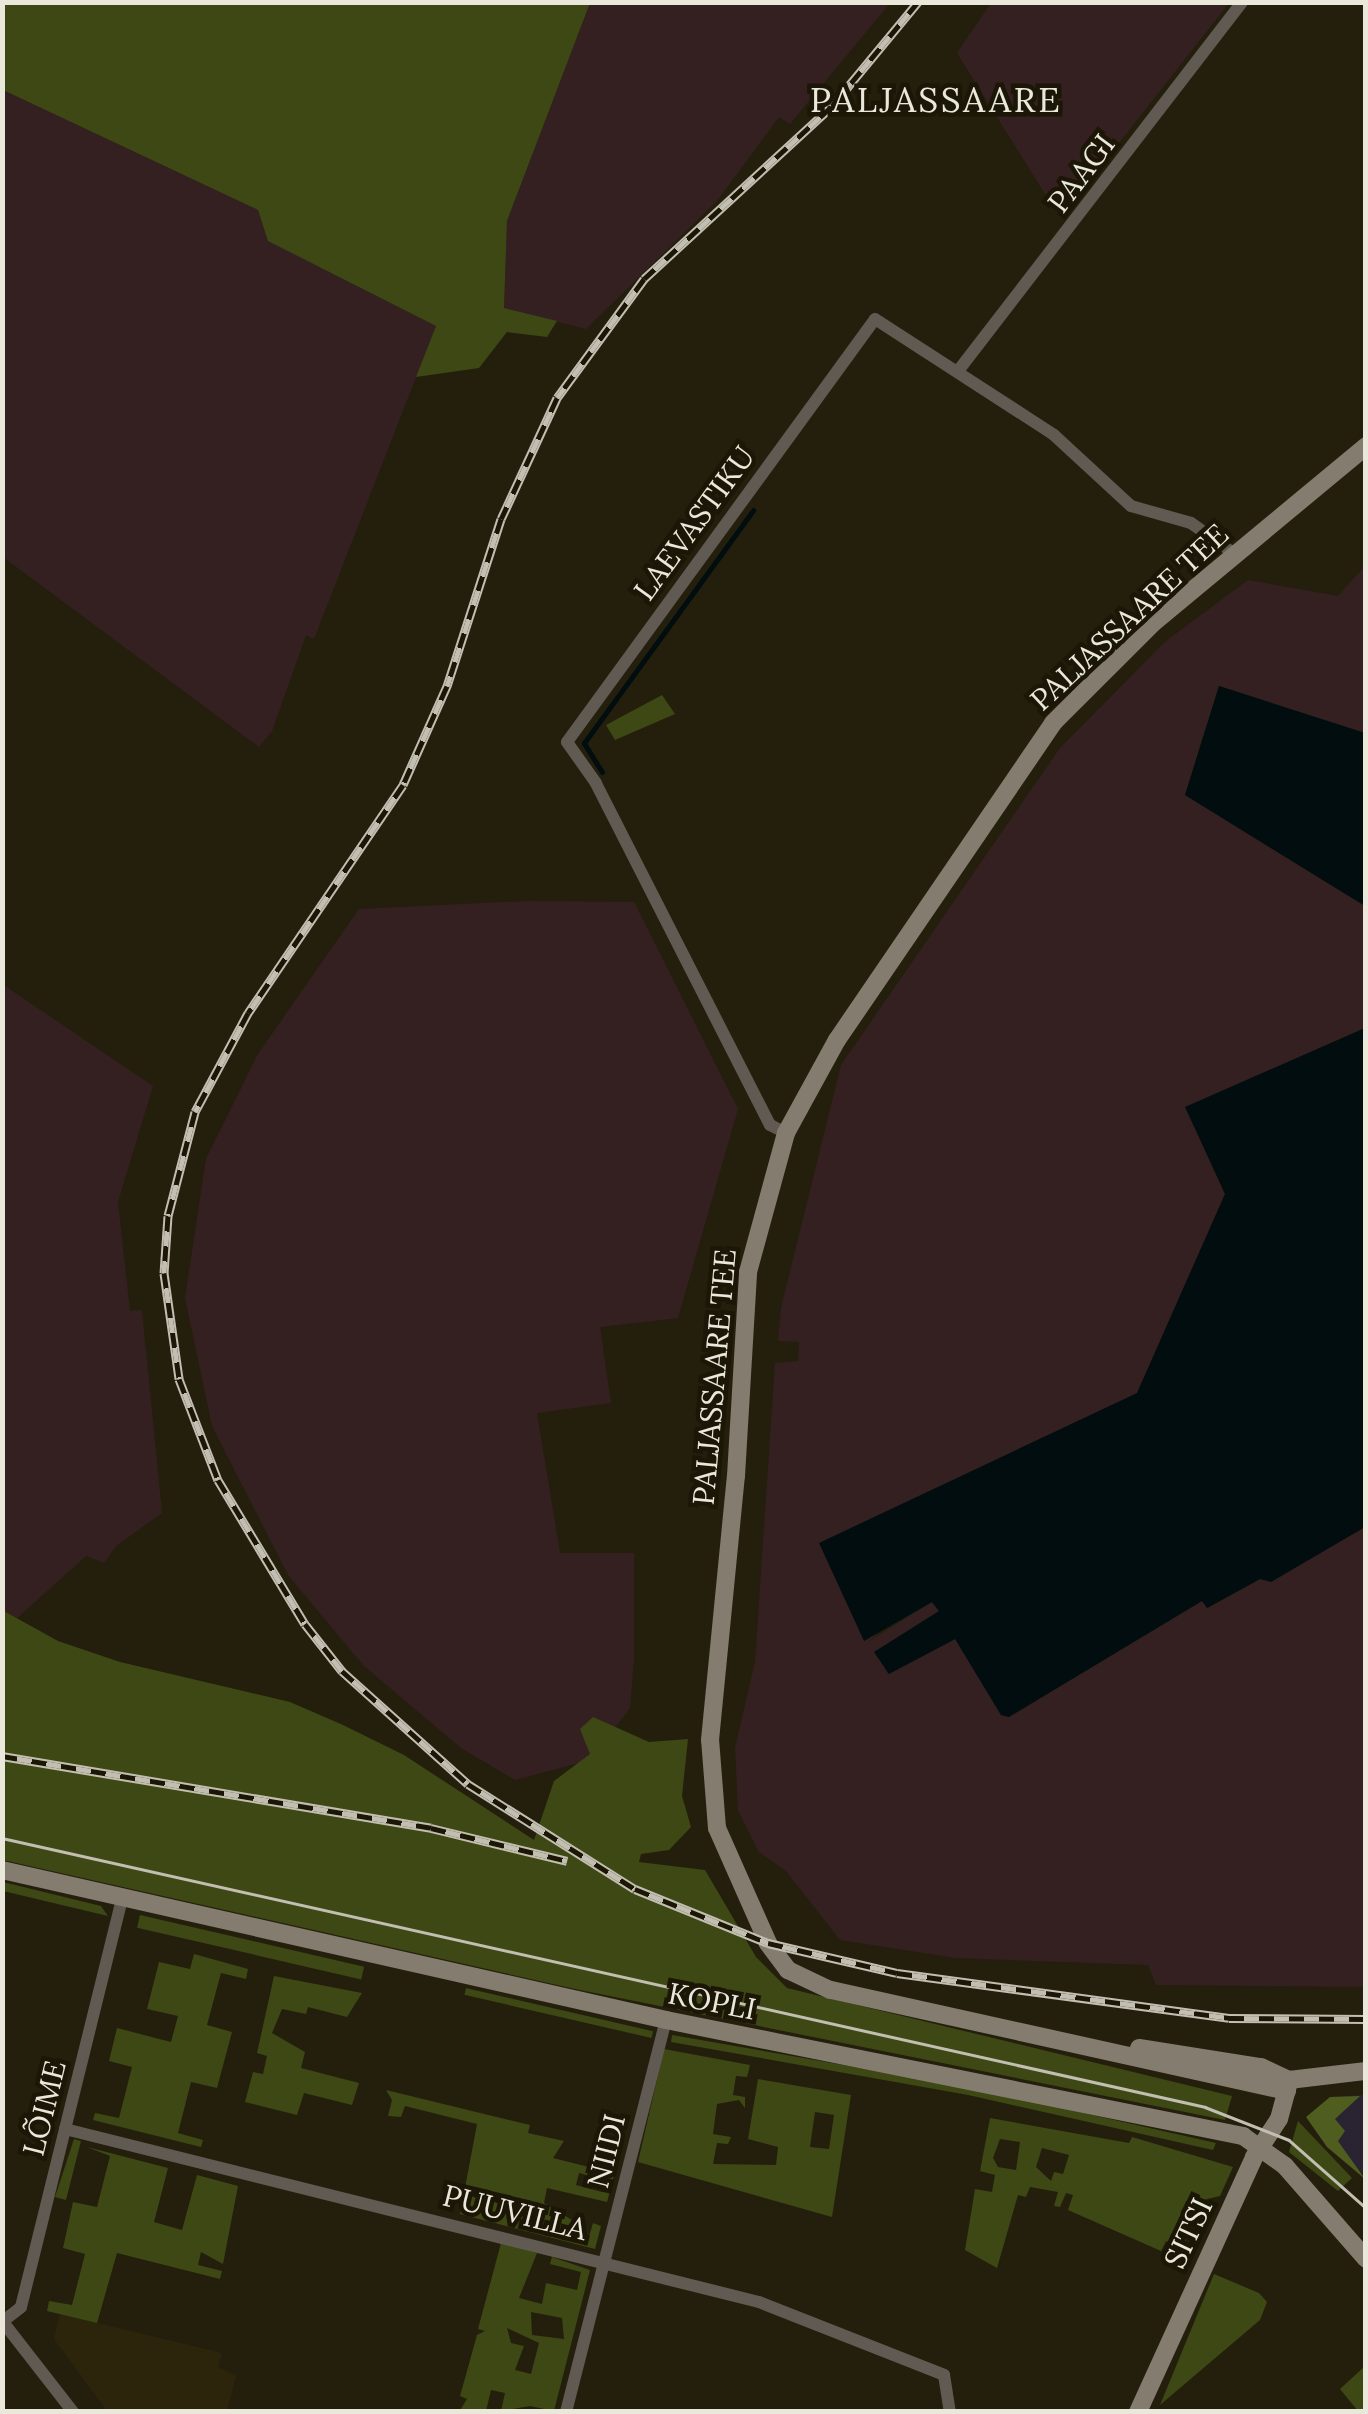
<!DOCTYPE html>
<html>
<head>
<meta charset="utf-8">
<style>
	body { margin:0 }
	#map { position:relative; width:1368px; height:2414px; overflow:hidden; background:#241f0d; font-family:Lora,serif }
	div>[style] { position:absolute }
	.commercial>* { inset:0; background:#2a2332 }
	.industrial>* { inset:0; background:#342021 }
	.built>* { inset:0; background:#2c250b }
	.green>* { inset:0; background:#3d4814; transform-origin:0 0 }
	.forest>* { inset:0; background:#4f5d1e }
	.water>* { inset:0; background:#010d0e }
	.stream>* { height:5px; margin:-2.5px; padding:0 2.5px; transform-origin:2.5px; border-radius:2.5px; background:#010d0e }
	.street>* { height:12px; margin:-6px; padding:0 6px; transform-origin:6px; border-radius:6px; background:#605a53 }
	.secondary>* { height:18px; margin:-9px; padding:0 9px; transform-origin:9px; border-radius:9px; background:#857c70 }
	.tram>* { height:2.5px; margin:-1.25px; padding:0 1.25px; transform-origin:1.25px; border-radius:1.25px; background:#c2beb1 }
	.rail>* { height:9px; margin-top:-4.5px; transform-origin:0; background:repeating-linear-gradient(90deg,#1b1605 0 15px,#c2beb1 0 30px); box-sizing:border-box; border-block:2px solid #c2beb1 }
	span { translate:-50% -50%; white-space:nowrap; text-align:center; line-height:1.15; -webkit-text-stroke:9px #1b1605; paint-order:stroke }
	.street-label { font-size:30px; color:#eae7db }
	.quarter-label { font-size:35px; color:#eae7db; letter-spacing:2.5px }
	.frame { position:absolute; inset:0; border:5px solid #eae7db; pointer-events:none }
</style>
</head>
<body>
<div id="map">
	<div class="commercial">
		<div style="clip-path:polygon(1365px 2095px,1365px 2177px,1308px 2118px,1330px 2097px)"></div>
	</div>
	<div class="industrial">
		<div style="clip-path:polygon(590px 3px,890px 3px,790px 124px,779px 117px,717px 201px,586px 329px,504px 308px,507px 221px)"></div>
		<div style="clip-path:polygon(991px 3px,991px 2px,1229px 3px,1060px 218px,957px 53px)"></div>
		<div style="clip-path:polygon(3px 90px,258px 210px,269px 241px,436px 326px,314px 639px,306px 635px,272px 731px,259px 747px,3px 557px)"></div>
		<div style="clip-path:polygon(1365px 566px,1365px 733px,1219px 686px,1185px 795px,1365px 906px,1365px 1028px,1186px 1107px,1225px 1194px,1137px 1393px,868px 1642px,932px 1602px,939px 1612px,875px 1652px,888px 1674px,956px 1639px,1001px 1715px,1009px 1717px,1202px 1601px,1208px 1608px,1260px 1579px,1272px 1581px,1365px 1527px,1365px 1987px,1156px 1985px,1148px 1965px,956px 1958px,840px 1940px,786px 1871px,759px 1852px,738px 1810px,735px 1748px,755px 1662px,775px 1363px,798px 1361px,799px 1342px,778px 1341px,781px 1308px,841px 1065px,1060px 748px,1166px 641px,1248px 580px,1338px 596px)"></div>
		<div style="clip-path:polygon(527px 901px,634px 902px,738px 1109px,678px 1318px,600px 1327px,611px 1403px,537px 1413px,560px 1553px,634px 1553px,634px 1659px,630px 1708px,590px 1760px,515px 1780px,461px 1748px,364px 1666px,288px 1575px,212px 1426px,185px 1298px,206px 1159px,258px 1054px,359px 909px)"></div>
		<div style="clip-path:polygon(2px 984px,153px 1086px,118px 1202px,130px 1311px,142px 1310px,162px 1513px,116px 1546px,104px 1563px,86px 1556px,16px 1619px,2px 1610px)"></div>
	</div>
	<div class="built">
		<div style="clip-path:polygon(60px 2314px,222px 2353px,218px 2367px,236px 2376px,227px 2411px,107px 2411px,54px 2339px)"></div>
	</div>
	<div class="green">
		<div style="clip-path:polygon(3px 2px,590px 3px,507px 221px,504px 308px,557px 321px,547px 337px,507px 332px,479px 368px,416px 377px,436px 326px,268px 241px,258px 210px,3px 90px)"></div>
		<div style="clip-path:polygon(662px 695px,675px 714px,615px 740px,606px 725px)"></div>
		<div style="clip-path:polygon(2px 1610px,58px 1641px,120px 1662px,290px 1702px,343px 1725px,404px 1755px,534px 1840px,554px 1781px,590px 1754px,580px 1729px,593px 1717px,649px 1742px,688px 1739px,682px 1796px,691px 1827px,669px 1850px,641px 1854px,639px 1862px,705px 1870px,756px 1957px,787px 1988px,1232px 2096px,1225px 2120px,575px 1989px,3px 1860px)"></div>
		<div style="clip-path:polygon(3px 1882px,101px 1906px,108px 1916px,3px 1891px)"></div>
		<div style="left:140px;top:1915px;width:230px;height:13px;rotate:13deg"></div>
		<div style="clip-path:polygon(194px 1954px,248px 1969px,246px 1979px,221px 1973px,207px 2025px,232px 2032px,217px 2088px,191px 2082px,178px 2133px,203px 2140px,201px 2147px,93px 2120px,95px 2113px,119px 2118px,132px 2067px,109px 2061px,117px 2028px,171px 2042px,178px 2016px,147px 2009px,159px 1962px,190px 1969px)"></div>
		<div style="clip-path:polygon(274px 1976px,362px 1993px,347px 2017px,308px 2007px,306px 2014px,282px 2009px,272px 2033px,305px 2052px,301px 2068px,359px 2083px,352px 2105px,304px 2093px,297px 2115px,245px 2102px,253px 2072px,263px 2074px,267px 2056px,257px 2053px)"></div>
		<div style="left:466px;top:1988px;width:192px;height:7px;rotate:13deg"></div>
		<div style="clip-path:polygon(672px 2035px,969px 2087px,1216px 2143px,1213px 2150px,968px 2095px,671px 2042px)"></div>
		<div style="clip-path:polygon(evenodd,664px 2049px,750px 2065px,747px 2077px,736px 2076px,733px 2095px,745px 2097px,745px 2108px,739px 2100px,717px 2104px,713px 2134px,731px 2137px,728px 2144px,717px 2143px,713px 2164px,776px 2165px,778px 2147px,748px 2139px,758px 2079px,851px 2095px,832px 2217px,638px 2162px,664px 2049px,815px 2112px,834px 2115px,829px 2149px,810px 2147px,815px 2112px)"></div>
		<div style="clip-path:polygon(386px 2090px,530px 2125px,528px 2133px,564px 2141px,553px 2158px,589px 2167px,587px 2175px,579px 2173px,576px 2185px,602px 2192px,610px 2162px,617px 2164px,607px 2202px,547px 2188px,544px 2203px,572px 2220px,570px 2232px,589px 2237px,593px 2223px,601px 2226px,595px 2249px,460px 2214px,477px 2124px,405px 2106px,401px 2117px,388px 2116px,392px 2100px)"></div>
		<div style="clip-path:polygon(evenodd,990px 2118px,1129px 2143px,1132px 2137px,1233px 2167px,1220px 2196px,1203px 2200px,1182px 2249px,1166px 2241px,1161px 2251px,1068px 2210px,1073px 2195px,1066px 2193px,1060px 2207px,1054px 2206px,1058px 2192px,1030px 2187px,1026px 2197px,1018px 2195px,997px 2268px,965px 2250px,975px 2189px,992px 2192px,995px 2175px,980px 2171px,990px 2118px,1000px 2139px,1020px 2142px,1016px 2170px,998px 2167px,993px 2158px,1000px 2139px,990px 2118px,1042px 2148px,1069px 2155px,1063px 2174px,1054px 2172px,1051px 2181px,1036px 2167px,1042px 2148px)"></div>
		<div style="clip-path:polygon(1298px 2121px,1352px 2178px,1338px 2191px,1289px 2152px)"></div>
		<div style="clip-path:polygon(74px 2139px,81px 2141px,66px 2200px,55px 2197px)"></div>
		<div style="clip-path:polygon(87px 2147px,168px 2168px,154px 2222px,182px 2230px,197px 2175px,238px 2186px,223px 2264px,201px 2252px,198px 2265px,222px 2271px,220px 2279px,117px 2253px,97px 2323px,47px 2311px,49px 2301px,72px 2305px,85px 2254px,63px 2248px,73px 2202px,97px 2207px,110px 2156px)"></div>
		<div style="clip-path:polygon(evenodd,501px 2243px,537px 2253px,519px 2298px,542px 2304px,546px 2283px,577px 2290px,581px 2272px,550px 2264px,552px 2257px,590px 2270px,554px 2411px,530px 2406px,501px 2411px,505px 2393px,491px 2390px,486px 2411px,459px 2412px,467px 2399px,460px 2396px,477px 2335px,485px 2331px,478px 2329px,501px 2243px,531px 2312px,562px 2318px,564px 2339px,532px 2335px,531px 2312px,501px 2243px,507px 2328px,539px 2343px,531px 2374px,515px 2370px,524px 2346px,511px 2343px,507px 2328px)"></div>
		<div style="clip-path:polygon(1214px 2274px,1259px 2293px,1267px 2302px,1260px 2320px,1160px 2405px)"></div>
		<div style="clip-path:polygon(1365px 2366px,1365px 2411px,1358px 2411px,1340px 2389px)"></div>
	</div>
	<div class="forest">
		<div style="clip-path:polygon(1360px 2096px,1335px 2119px,1345px 2131px,1338px 2141px,1365px 2179px,1327px 2147px,1306px 2117px,1330px 2097px)"></div>
	</div>
	<div class="water">
		<div style="clip-path:polygon(1219px 686px,1365px 733px,1365px 906px,1185px 795px)"></div>
		<div style="clip-path:polygon(1365px 1028px,1365px 1527px,1271px 1582px,1260px 1579px,1207px 1608px,1202px 1601px,1009px 1717px,1001px 1715px,955px 1639px,889px 1674px,874px 1652px,939px 1611px,932px 1602px,864px 1641px,819px 1543px,1137px 1393px,1225px 1194px,1185px 1107px)"></div>
	</div>
	<div class="stream">
		<div style="left:602px;top:772px;width:34px;rotate:-122deg"></div>
		<div style="left:584px;top:743px;width:288px;rotate:-54deg"></div>
	</div>
	<div class="street">
		<div style="left:958px;top:371px;width:466px;rotate:-52.4deg"></div>
		<div style="left:786px;top:1133px;width:18px;rotate:-153deg"></div>
		<div style="left:770px;top:1125px;width:384px;rotate:-117deg"></div>
		<div style="left:596px;top:783px;width:50px;rotate:-125.3deg"></div>
		<div style="left:567px;top:742px;width:523px;rotate:-53.94deg"></div>
		<div style="left:875px;top:319px;width:213px;rotate:32.9deg"></div>
		<div style="left:1054px;top:435px;width:105px;rotate:42.7deg"></div>
		<div style="left:1131px;top:506px;width:62px;rotate:15.8deg"></div>
		<div style="left:1191px;top:523px;width:52px;rotate:35.5deg"></div>
		<div style="left:65px;top:2129px;width:715px;rotate:14deg"></div>
		<div style="left:759px;top:2302px;width:199px;rotate:21.5deg"></div>
		<div style="left:944px;top:2375px;width:37px;rotate:81deg"></div>
		<div style="left:2px;top:2322px;width:24px;rotate:-38deg"></div>
		<div style="left:21px;top:2307px;width:421px;rotate:-76.1deg"></div>
		<div style="left:3px;top:2322px;width:114px;rotate:52.1deg"></div>
		<div style="left:566px;top:2412px;width:405px;rotate:-75.7deg"></div>
	</div>
	<div class="secondary">
		<div style="left:2px;top:1870px;width:681px;rotate:12.73deg"></div>
		<div style="left:666px;top:2020px;width:589px;rotate:11.37deg"></div>
		<div style="left:1243px;top:2136px;width:52px;rotate:35.5deg"></div>
		<div style="left:1285px;top:2166px;width:123px;rotate:48.9deg"></div>
		<div style="left:1139px;top:2048px;width:123px;rotate:8.9deg"></div>
		<div style="left:1261px;top:2067px;width:31px;rotate:25deg"></div>
		<div style="left:1289px;top:2080px;width:78px;rotate:-6.7deg"></div>
		<div style="left:1287px;top:2091px;width:468px;rotate:-167.5deg"></div>
		<div style="left:830px;top:1990px;width:47px;rotate:-154.5deg"></div>
		<div style="left:788px;top:1970px;width:34px;rotate:-127deg"></div>
		<div style="left:768px;top:1943px;width:126px;rotate:-113.9deg"></div>
		<div style="left:717px;top:1828px;width:88px;rotate:-94.5deg"></div>
		<div style="left:710px;top:1740px;width:265px;rotate:-84.4deg"></div>
		<div style="left:736px;top:1476px;width:204px;rotate:-86.6deg"></div>
		<div style="left:748px;top:1272px;width:144px;rotate:-74.7deg"></div>
		<div style="left:786px;top:1133px;width:106px;rotate:-61.3deg"></div>
		<div style="left:837px;top:1040px;width:384px;rotate:-55.7deg"></div>
		<div style="left:1053px;top:723px;width:141px;rotate:-45deg"></div>
		<div style="left:1153px;top:623px;width:277px;rotate:-39.7deg"></div>
		<div style="left:1138px;top:2412px;width:280px;rotate:-65.5deg"></div>
		<div style="left:1254px;top:2157px;width:45px;rotate:-56.7deg"></div>
		<div style="left:1279px;top:2119px;width:39px;rotate:-75deg"></div>
	</div>
	<div class="tram">
		<div style="left:2px;top:1838px;width:1233px;rotate:12.6deg"></div>
		<div style="left:1205px;top:2107px;width:90px;rotate:21.4deg"></div>
		<div style="left:1289px;top:2140px;width:103px;rotate:41.4deg"></div>
	</div>
	<div class="rail">
		<div style="left:918px;top:2px;width:136px;rotate:129.6deg"></div>
		<div style="left:831px;top:107px;width:254px;rotate:137.4deg"></div>
		<div style="left:644px;top:279px;width:147px;rotate:126.2deg"></div>
		<div style="left:557px;top:398px;width:133px;rotate:114.8deg"></div>
		<div style="left:501px;top:519px;width:176px;rotate:107.9deg"></div>
		<div style="left:447px;top:686px;width:108px;rotate:114deg"></div>
		<div style="left:403px;top:785px;width:276px;rotate:124.2deg"></div>
		<div style="left:248px;top:1013px;width:112px;rotate:118.2deg"></div>
		<div style="left:195px;top:1112px;width:107px;rotate:104.6deg"></div>
		<div style="left:168px;top:1216px;width:57px;rotate:94deg"></div>
		<div style="left:164px;top:1273px;width:107px;rotate:81.9deg"></div>
		<div style="left:179px;top:1379px;width:108px;rotate:68.9deg"></div>
		<div style="left:218px;top:1480px;width:168px;rotate:58.9deg"></div>
		<div style="left:305px;top:1624px;width:60px;rotate:51.8deg"></div>
		<div style="left:342px;top:1671px;width:169px;rotate:41.9deg"></div>
		<div style="left:468px;top:1784px;width:197px;rotate:32.2deg"></div>
		<div style="left:635px;top:1889px;width:144px;rotate:22.1deg"></div>
		<div style="left:768px;top:1943px;width:132px;rotate:13.1deg"></div>
		<div style="left:897px;top:1973px;width:335px;rotate:7.7deg"></div>
		<div style="left:1229px;top:2018px;width:137px;rotate:0.4deg"></div>
		<div style="left:2px;top:1756px;width:435px;rotate:9.5deg"></div>
		<div style="left:431px;top:1828px;width:140px;rotate:13.6deg"></div>
	</div>
	<div class="street-label">
		<span style="left:1081px;top:173px;rotate:-53deg">PAAGI</span>
		<span style="left:694px;top:523px;rotate:-54deg">LAEVASTIKU</span>
		<span style="left:1129px;top:617px;rotate:-43deg">PALJASSAARE TEE</span>
		<span style="left:714px;top:1377px;rotate:-85deg">PALJASSAARE TEE</span>
		<span style="left:712px;top:2001px;rotate:11deg">KOPLI</span>
		<span style="left:44px;top:2108px;rotate:-76deg">LÕIME</span>
		<span style="left:606px;top:2151px;rotate:-76deg">NIIDI</span>
		<span style="left:515px;top:2212px;rotate:14deg">PUUVILLA</span>
		<span style="left:1188px;top:2233px;rotate:-65deg">SITSI</span>
	</div>
	<div class="quarter-label">
		<span style="left:936px;top:100px">PALJASSAARE</span>
	</div>
	<div class="frame"></div>
</div>
</body>
</html>
